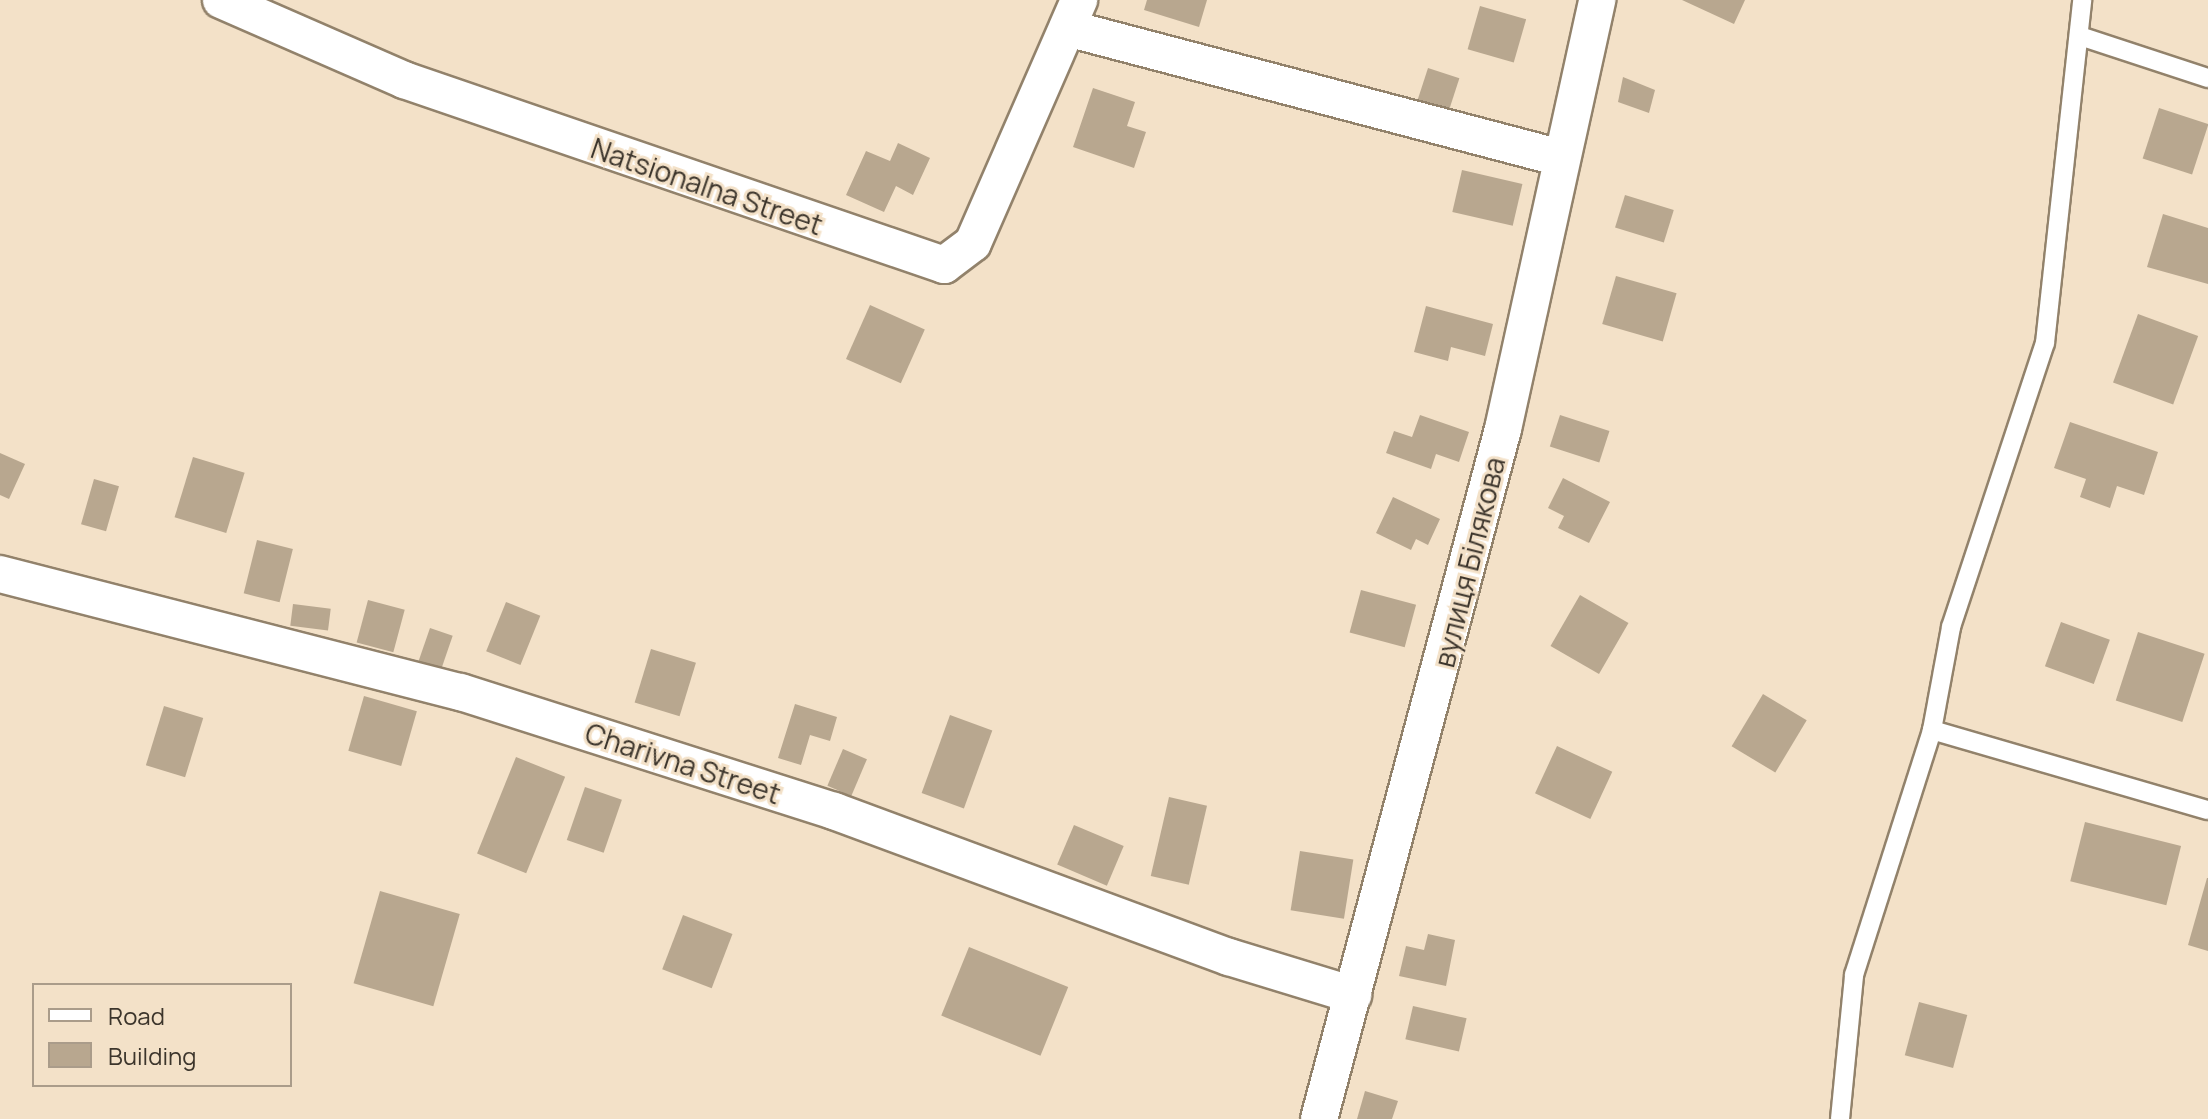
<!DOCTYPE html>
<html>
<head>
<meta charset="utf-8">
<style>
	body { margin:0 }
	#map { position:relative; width:2208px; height:1119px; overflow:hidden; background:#f3e1c8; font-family:Manrope,sans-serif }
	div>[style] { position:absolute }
	.building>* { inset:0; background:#b8a78f; transform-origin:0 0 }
	.roads { filter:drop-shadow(2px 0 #92826b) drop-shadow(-2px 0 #92826b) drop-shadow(0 2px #92826b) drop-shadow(0 -2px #92826b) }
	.lane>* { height:18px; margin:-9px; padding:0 9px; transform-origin:9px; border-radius:9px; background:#fff }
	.street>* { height:36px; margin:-18px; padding:0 18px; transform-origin:18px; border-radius:18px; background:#fff }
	span { translate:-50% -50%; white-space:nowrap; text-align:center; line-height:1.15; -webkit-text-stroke:6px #f3e1c8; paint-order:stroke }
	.street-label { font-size:28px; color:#3c352c }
	.legend { position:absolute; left:32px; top:983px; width:260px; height:104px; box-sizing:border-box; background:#f3e1c8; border:2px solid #aa9c8a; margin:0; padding:10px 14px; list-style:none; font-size:24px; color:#3c352c }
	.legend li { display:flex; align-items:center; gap:16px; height:40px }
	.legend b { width:40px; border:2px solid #aa9c8a }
</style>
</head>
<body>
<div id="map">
	<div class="building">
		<div style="clip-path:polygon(1147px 0,1207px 0,1199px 27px,1144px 10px)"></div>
		<div style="clip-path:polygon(1682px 0,1745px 0,1734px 24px)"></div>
		<div style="left:1480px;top:6px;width:48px;height:45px;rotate:16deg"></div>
		<div style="left:1428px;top:68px;width:33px;height:41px;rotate:18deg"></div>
		<div style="clip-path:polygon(1623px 77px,1655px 90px,1649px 113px,1618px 102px)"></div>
		<div style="clip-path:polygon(1093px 88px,1135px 102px,1127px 126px,1146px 132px,1134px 168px,1073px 147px)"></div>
		<div style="left:2159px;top:108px;width:52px;height:53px;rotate:18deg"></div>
		<div style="clip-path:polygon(898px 143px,930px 158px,913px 195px,896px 186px,884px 212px,846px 195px,866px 151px,890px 161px)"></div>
		<div style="left:1462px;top:170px;width:62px;height:43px;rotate:13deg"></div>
		<div style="left:1625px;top:195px;width:51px;height:34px;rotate:17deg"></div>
		<div style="clip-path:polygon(2163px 214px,2208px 228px,2208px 284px,2147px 267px)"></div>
		<div style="left:1616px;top:276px;width:63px;height:50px;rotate:16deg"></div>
		<div style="left:870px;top:305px;width:60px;height:59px;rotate:24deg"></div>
		<div style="clip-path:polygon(1426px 306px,1493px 324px,1485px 356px,1451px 347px,1448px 361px,1414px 352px)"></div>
		<div style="left:2138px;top:314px;width:64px;height:73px;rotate:20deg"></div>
		<div style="clip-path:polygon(1420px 415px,1469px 432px,1459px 462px,1436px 454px,1431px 469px,1386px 453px,1394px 431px,1412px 437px)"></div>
		<div style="left:1560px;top:415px;width:52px;height:33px;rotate:18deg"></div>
		<div style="clip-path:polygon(2070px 422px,2158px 452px,2144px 495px,2117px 486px,2110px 508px,2080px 497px,2086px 479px,2054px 468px)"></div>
		<div style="clip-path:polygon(0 453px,25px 464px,9px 499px,0 495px)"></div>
		<div style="left:193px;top:457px;width:54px;height:63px;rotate:17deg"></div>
		<div style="clip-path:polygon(1563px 478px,1610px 502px,1589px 543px,1558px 528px,1564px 516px,1548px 508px)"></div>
		<div style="left:94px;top:479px;width:26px;height:47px;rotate:16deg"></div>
		<div style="clip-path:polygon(1393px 497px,1440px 519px,1428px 545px,1416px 539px,1411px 550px,1376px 533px)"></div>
		<div style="left:257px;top:540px;width:37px;height:55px;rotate:14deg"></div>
		<div style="left:1361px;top:590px;width:57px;height:44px;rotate:15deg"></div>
		<div style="left:1580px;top:595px;width:56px;height:59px;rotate:30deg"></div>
		<div style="left:368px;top:600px;width:38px;height:44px;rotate:15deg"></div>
		<div style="left:506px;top:602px;width:37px;height:53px;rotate:22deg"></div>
		<div style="left:293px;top:604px;width:38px;height:22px;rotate:7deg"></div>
		<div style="left:2061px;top:622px;width:52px;height:47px;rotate:20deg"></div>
		<div style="left:430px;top:628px;width:24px;height:35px;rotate:19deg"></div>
		<div style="left:2138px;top:632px;width:70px;height:72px;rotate:18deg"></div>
		<div style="left:651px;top:649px;width:47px;height:56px;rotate:17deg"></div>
		<div style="left:1763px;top:694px;width:51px;height:61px;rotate:31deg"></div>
		<div style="left:364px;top:696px;width:55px;height:57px;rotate:16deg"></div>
		<div style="clip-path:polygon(795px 704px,837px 717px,830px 741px,810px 735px,801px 765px,778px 758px)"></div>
		<div style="left:164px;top:706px;width:41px;height:62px;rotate:17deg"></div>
		<div style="left:950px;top:715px;width:45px;height:83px;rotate:20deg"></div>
		<div style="left:1557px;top:746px;width:61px;height:52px;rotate:25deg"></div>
		<div style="left:843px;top:749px;width:26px;height:40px;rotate:23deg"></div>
		<div style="left:516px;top:757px;width:53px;height:104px;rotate:22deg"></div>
		<div style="left:585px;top:787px;width:39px;height:56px;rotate:19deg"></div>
		<div style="left:1169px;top:797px;width:39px;height:81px;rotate:13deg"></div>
		<div style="left:2085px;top:822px;width:99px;height:61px;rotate:14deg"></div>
		<div style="left:1074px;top:825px;width:54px;height:43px;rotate:23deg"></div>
		<div style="left:1300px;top:851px;width:54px;height:60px;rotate:9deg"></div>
		<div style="clip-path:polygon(2207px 878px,2208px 878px,2208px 951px,2188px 945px)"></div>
		<div style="left:380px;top:891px;width:83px;height:96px;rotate:16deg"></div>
		<div style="left:683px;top:915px;width:53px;height:58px;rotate:21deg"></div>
		<div style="clip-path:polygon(1428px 934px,1455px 940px,1446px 986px,1399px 976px,1406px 946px,1424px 950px)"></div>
		<div style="left:969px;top:947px;width:107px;height:74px;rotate:22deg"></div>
		<div style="left:1919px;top:1002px;width:50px;height:55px;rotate:15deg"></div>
		<div style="left:1413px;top:1006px;width:55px;height:34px;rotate:13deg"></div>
		<div style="clip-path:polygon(1365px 1091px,1398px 1101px,1392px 1119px,1357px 1119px)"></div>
	</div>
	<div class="roads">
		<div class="lane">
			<div style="left:2080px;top:36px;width:135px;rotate:18.2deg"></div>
			<div style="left:1932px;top:730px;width:287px;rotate:16.2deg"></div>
			<div style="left:1840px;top:1119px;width:145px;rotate:-84.4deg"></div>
			<div style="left:1854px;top:975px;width:257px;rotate:-72.3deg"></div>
			<div style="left:1932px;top:730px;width:105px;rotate:-79.5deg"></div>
			<div style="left:1951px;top:627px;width:299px;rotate:-71.7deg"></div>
			<div style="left:2045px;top:343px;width:345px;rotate:-83.8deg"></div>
		</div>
		<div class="street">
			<div style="left:221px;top:0;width:200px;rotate:23.6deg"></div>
			<div style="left:404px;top:80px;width:571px;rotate:18.91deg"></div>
			<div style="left:944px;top:265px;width:36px;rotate:-37deg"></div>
			<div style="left:973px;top:243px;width:265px;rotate:-66.4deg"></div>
			<div style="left:1071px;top:29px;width:507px;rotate:14.75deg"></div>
			<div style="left:0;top:574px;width:476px;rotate:14.4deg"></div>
			<div style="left:461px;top:692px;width:392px;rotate:17.7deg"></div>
			<div style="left:834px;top:811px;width:421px;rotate:20.3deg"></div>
			<div style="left:1229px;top:957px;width:130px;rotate:17deg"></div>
			<div style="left:1319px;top:1119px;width:714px;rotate:-75.07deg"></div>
			<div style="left:1503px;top:429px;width:439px;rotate:-77.6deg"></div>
		</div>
	</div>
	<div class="street-label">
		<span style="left:707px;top:186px;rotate:19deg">Natsionalna Street</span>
		<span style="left:1469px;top:562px;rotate:-76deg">вулиця Білякова</span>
		<span style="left:683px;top:763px;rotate:18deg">Charivna Street</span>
	</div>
	<ul class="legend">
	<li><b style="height:10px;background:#fff"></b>Road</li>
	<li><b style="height:22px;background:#b8a78f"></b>Building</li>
	</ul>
</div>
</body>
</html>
